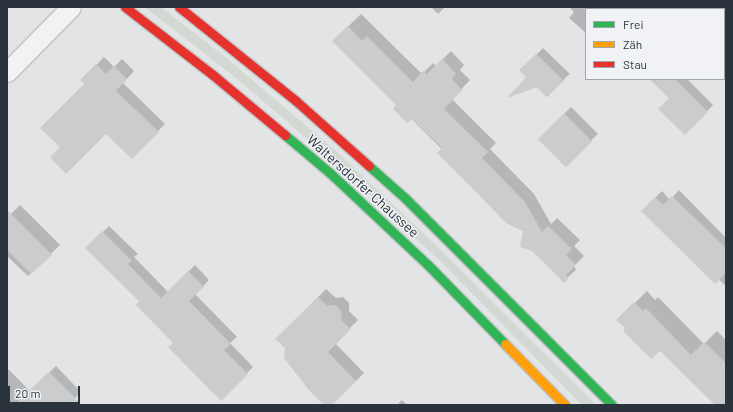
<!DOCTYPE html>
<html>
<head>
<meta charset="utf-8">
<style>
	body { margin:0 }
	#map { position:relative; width:733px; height:412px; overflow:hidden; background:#e2e4e6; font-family:Barlow,sans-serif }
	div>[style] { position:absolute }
	.green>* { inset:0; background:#d3d9d2 }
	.shadow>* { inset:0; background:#0003; transform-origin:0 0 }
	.building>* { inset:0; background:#caccce; transform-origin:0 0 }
	.roads { filter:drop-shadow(1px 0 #c0c2c4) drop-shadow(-1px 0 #c0c2c4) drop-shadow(0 1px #c0c2c4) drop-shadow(0 -1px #c0c2c4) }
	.street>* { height:19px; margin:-9.5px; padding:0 9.5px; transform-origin:9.5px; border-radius:9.5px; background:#f1f2f3 }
	.fast>* { height:9px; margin:-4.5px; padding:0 4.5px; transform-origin:4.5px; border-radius:4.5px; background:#30b455 }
	.slow>* { height:9px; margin:-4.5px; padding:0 4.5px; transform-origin:4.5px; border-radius:4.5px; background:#ff9f0a }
	.jam>* { height:9px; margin:-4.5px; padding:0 4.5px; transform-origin:4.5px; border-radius:4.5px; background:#e5322d }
	span { translate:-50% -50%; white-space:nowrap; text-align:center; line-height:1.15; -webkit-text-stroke:3px #f0f2f5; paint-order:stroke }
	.street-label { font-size:14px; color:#2b333d }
	.frame { position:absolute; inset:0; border:8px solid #2b333d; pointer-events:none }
	.legend { position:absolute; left:585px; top:8px; width:140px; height:72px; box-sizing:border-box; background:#f0f2f5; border:1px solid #a1a6ab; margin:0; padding:5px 7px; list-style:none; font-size:12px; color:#2b333d }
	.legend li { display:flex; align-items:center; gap:8px; height:20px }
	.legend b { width:20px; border:1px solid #a1a6ab }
	.scale { position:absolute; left:8px; top:386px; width:72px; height:18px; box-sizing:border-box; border:2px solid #2b333d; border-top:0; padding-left:5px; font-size:12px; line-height:14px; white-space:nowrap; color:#2b333d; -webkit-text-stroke:3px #f0f2f5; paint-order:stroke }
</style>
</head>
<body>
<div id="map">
	<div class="green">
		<div style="clip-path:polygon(145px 7px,161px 7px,230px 61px,338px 153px,434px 243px,596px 405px,582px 405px,441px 262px,350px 176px,241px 82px)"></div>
	</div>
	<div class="shadow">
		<div style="clip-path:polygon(431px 7px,445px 7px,438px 14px)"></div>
		<div style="clip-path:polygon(569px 7px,633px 7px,635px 9px,586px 9px,586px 33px,569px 18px,574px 12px)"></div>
		<div style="clip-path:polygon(687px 7px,726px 7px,726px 22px,724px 9px)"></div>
		<div style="clip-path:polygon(361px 14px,422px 74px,433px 63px,436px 66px,451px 51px,464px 65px,460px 70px,470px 80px,452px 99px,496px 143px,490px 149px,534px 194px,551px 224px,557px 218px,580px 240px,574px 246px,584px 256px,574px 266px,576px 270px,567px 278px,524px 231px,333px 41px)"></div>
		<div style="left:543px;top:48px;width:37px;height:32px;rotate:44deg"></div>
		<div style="clip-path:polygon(104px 57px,114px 67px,122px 59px,134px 71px,123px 83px,165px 124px,132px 157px,106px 132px,61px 147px,85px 84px,82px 80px)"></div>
		<div style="clip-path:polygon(650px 79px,687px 79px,713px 105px,685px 134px,670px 98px)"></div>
		<div style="left:571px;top:107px;width:38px;height:45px;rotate:45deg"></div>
		<div style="clip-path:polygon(679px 190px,726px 238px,726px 286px,642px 211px,662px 191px,670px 200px)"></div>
		<div style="clip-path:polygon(20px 205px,60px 245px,28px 276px,7px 256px,7px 210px,11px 214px)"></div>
		<div style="clip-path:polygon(109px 226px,138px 254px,134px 257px,168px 292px,195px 265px,209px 280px,195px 294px,237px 337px,230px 343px,253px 367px,221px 399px,141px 301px,87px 248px)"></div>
		<div style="clip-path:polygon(326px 289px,336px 298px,343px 297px,349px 303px,349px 311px,358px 320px,335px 343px,364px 373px,331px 405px,326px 405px,286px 348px,277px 339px)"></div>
		<div style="clip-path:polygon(647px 291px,655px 300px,658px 297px,704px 344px,717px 331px,726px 340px,726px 405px,716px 405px,660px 349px,626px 328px,618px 320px)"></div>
		<div style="clip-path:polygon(56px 366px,81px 392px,68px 405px,7px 405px,7px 368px,30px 391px)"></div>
		<div style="clip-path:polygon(402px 400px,407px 405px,397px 405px)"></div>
	</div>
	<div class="building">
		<div style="clip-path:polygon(348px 26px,362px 41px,367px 36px,413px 82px,423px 71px,427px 74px,442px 59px,456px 74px,452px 79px,462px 90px,444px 109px,488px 152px,482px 158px,525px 202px,542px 232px,548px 226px,572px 249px,566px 255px,576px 265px,566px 275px,568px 279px,564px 283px,532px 251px,520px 247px,523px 231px,506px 223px,472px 188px,437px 153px,442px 148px,412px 119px,407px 123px,393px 109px,396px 105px,332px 41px)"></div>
		<div style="clip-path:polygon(536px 54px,564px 81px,546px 97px,537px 87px,507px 98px,526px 77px,519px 70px)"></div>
		<div style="clip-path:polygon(96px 64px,106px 74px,114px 66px,127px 79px,116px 91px,159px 132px,132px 159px,106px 134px,66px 174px,50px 157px,60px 147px,40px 128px,84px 84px,80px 80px)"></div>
		<div style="clip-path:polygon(649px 79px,675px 79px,708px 112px,685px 135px,658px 109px,669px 98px)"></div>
		<div style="left:564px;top:113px;width:40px;height:37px;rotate:45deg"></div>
		<div style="clip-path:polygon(672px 196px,726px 248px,726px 273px,715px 284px,641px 211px,655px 197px,663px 205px)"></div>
		<div style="clip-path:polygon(7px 210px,52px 255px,31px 274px,7px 250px)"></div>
		<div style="clip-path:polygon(102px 231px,132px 261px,128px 264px,161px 298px,188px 271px,204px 287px,189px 301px,231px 344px,224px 350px,248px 374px,221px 401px,168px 347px,173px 343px,136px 305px,139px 301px,85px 248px)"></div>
		<div style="clip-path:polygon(318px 297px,327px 306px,335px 305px,342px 312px,341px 320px,351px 329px,328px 352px,356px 381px,332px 405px,324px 405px,308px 389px,284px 358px,285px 348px,275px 339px)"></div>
		<div style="clip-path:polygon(634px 302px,643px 311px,646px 308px,691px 355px,704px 342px,726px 363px,726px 405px,715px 405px,660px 351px,651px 359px,623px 331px,625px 328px,616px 320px)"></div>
		<div style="clip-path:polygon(49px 372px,82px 405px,15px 405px,37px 383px)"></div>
	</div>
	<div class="roads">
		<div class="street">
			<div style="left:7px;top:72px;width:91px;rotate:-45.4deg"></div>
		</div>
		<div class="fast">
			<div style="left:285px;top:135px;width:59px;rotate:40.2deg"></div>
			<div style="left:330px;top:173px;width:134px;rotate:43.2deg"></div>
			<div style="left:428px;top:265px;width:110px;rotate:45.7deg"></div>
			<div style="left:369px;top:166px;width:48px;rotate:41.6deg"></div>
			<div style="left:405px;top:198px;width:293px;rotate:45deg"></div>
		</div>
		<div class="slow">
			<div style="left:505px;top:344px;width:86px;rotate:45.5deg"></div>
		</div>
		<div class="jam">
			<div style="left:125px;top:7px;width:111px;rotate:37.7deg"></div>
			<div style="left:213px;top:75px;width:94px;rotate:39.8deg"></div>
			<div style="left:179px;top:7px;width:149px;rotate:38.7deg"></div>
			<div style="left:295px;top:100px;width:99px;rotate:41.7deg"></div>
		</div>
	</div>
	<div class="street-label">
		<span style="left:363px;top:186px;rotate:42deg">Waltersdorfer Chaussee</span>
	</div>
	<div class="frame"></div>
	<ul class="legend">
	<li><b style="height:5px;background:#30b455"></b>Frei</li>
	<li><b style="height:5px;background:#ff9f0a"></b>Zäh</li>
	<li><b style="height:5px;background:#e5322d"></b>Stau</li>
	</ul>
	<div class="scale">20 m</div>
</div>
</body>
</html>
